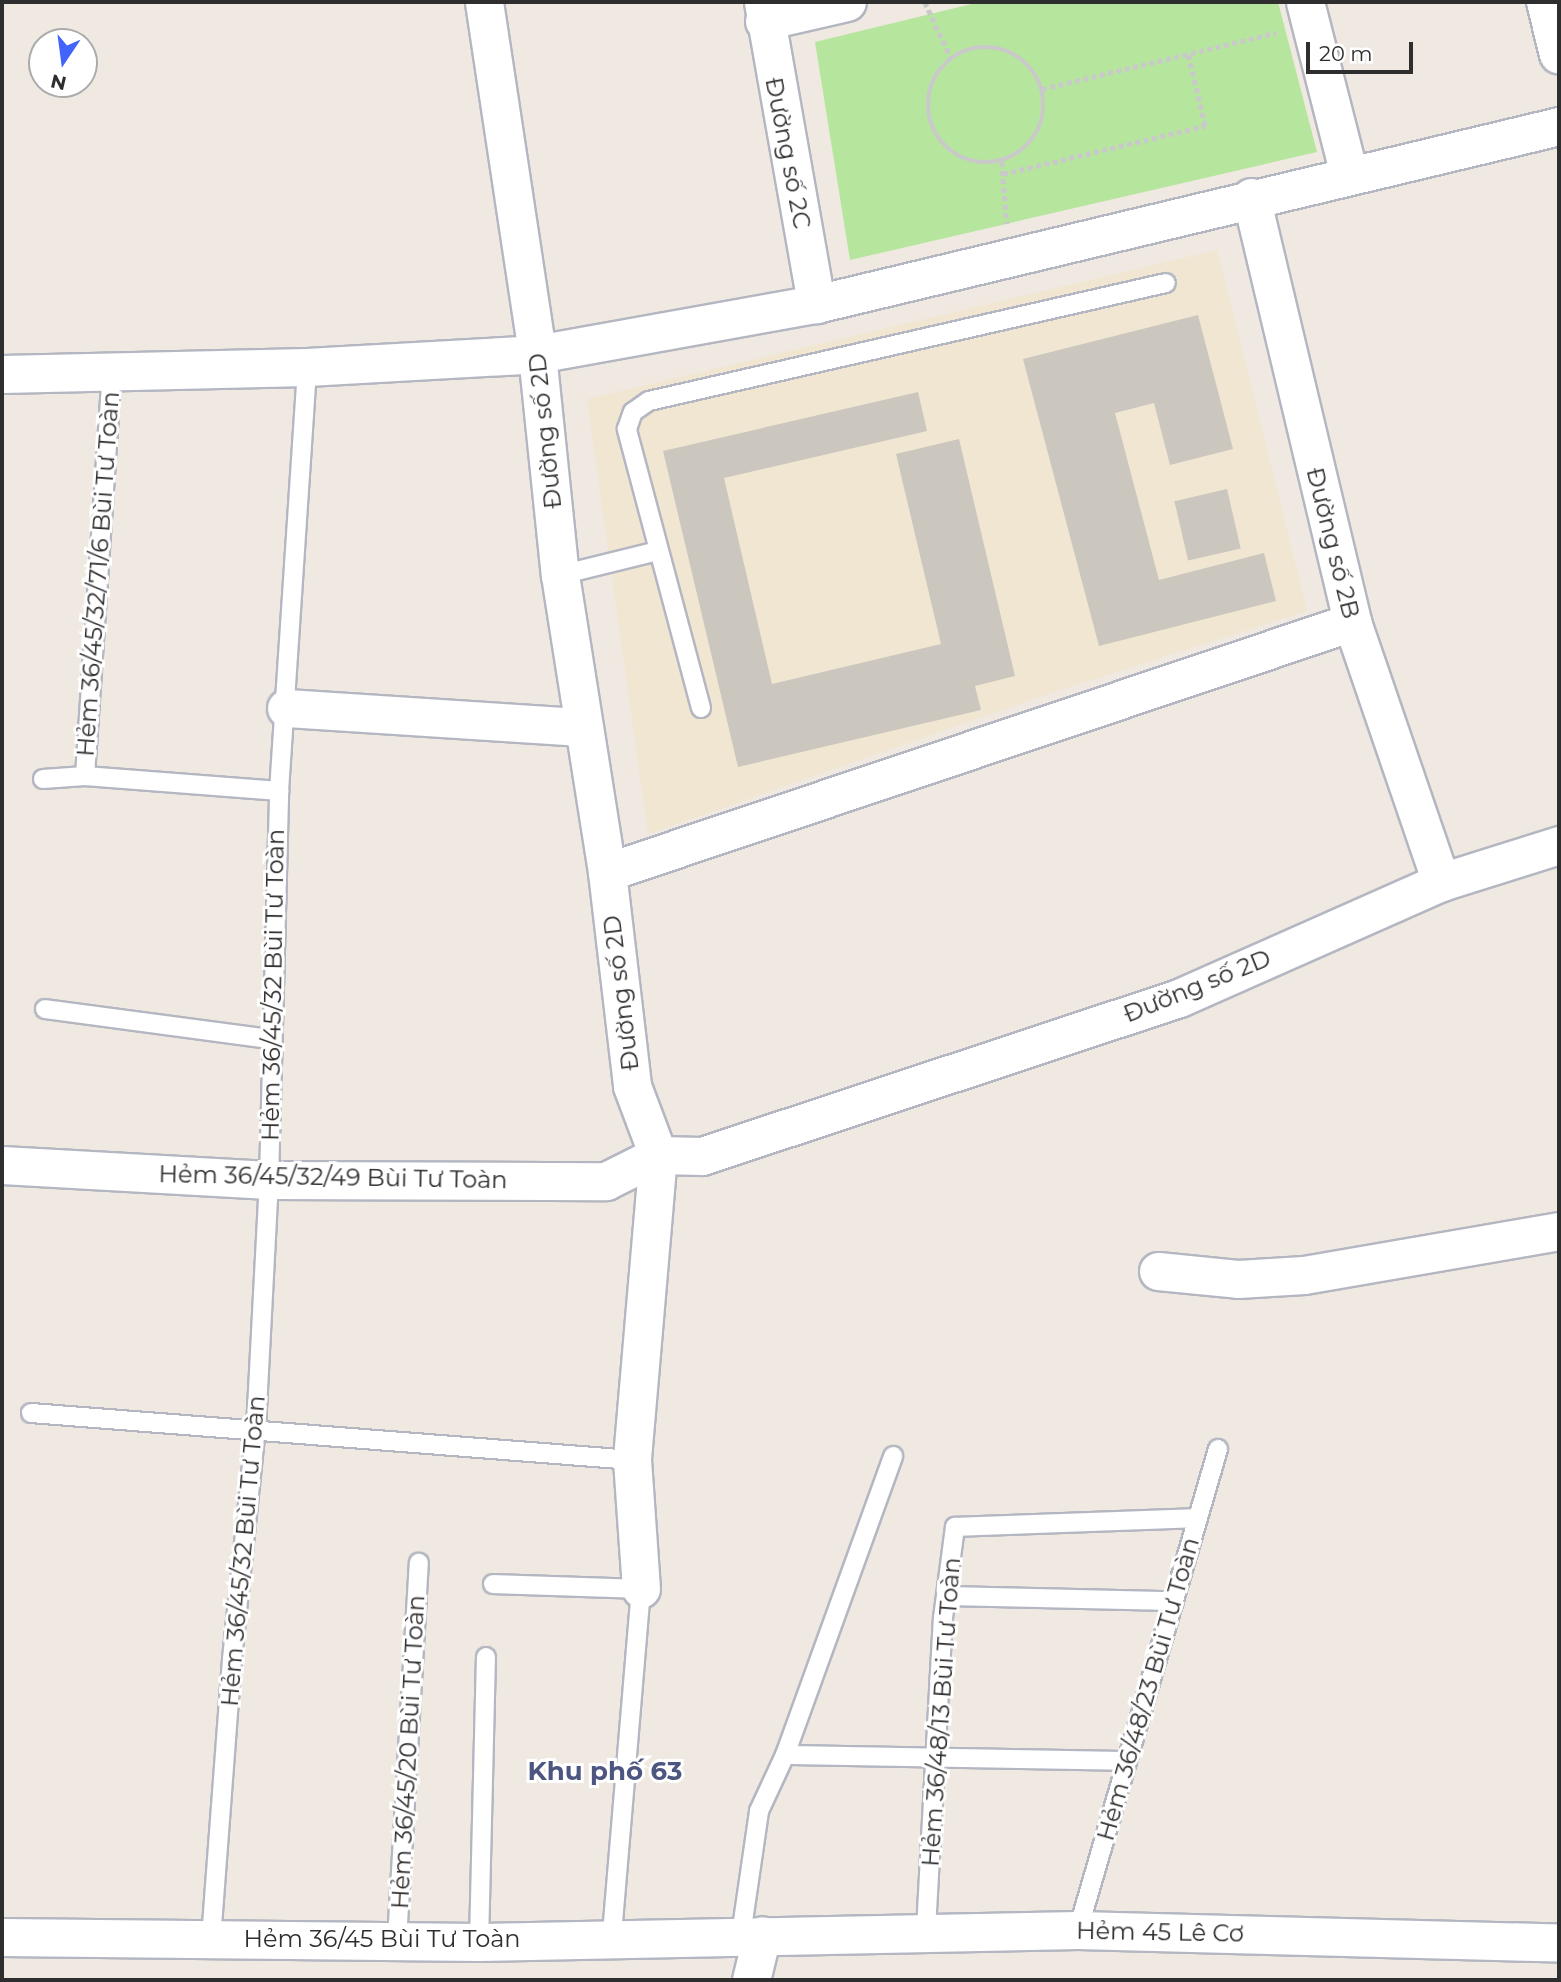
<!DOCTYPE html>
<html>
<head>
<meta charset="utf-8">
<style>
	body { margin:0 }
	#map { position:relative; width:1561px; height:1982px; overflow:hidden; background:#efe9e1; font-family:Montserrat,sans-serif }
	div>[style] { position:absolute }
	.education>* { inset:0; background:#f0e6d1 }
	.green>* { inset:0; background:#b6e59e }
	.building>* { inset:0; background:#cbc7bf; transform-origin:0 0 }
	.path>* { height:4.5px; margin-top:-2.25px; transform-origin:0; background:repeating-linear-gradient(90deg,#c9c9c9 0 5px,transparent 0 8.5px) }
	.path>.ring { margin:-2.25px; padding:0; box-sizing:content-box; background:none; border:4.5px solid #c9c9c9; border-radius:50% }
	.roads { filter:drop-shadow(2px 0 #b4b7c1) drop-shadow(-2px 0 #b4b7c1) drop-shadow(0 2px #b4b7c1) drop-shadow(0 -2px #b4b7c1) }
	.lane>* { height:18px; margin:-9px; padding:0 9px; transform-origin:9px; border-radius:9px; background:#fff }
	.street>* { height:37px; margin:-18.5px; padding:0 18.5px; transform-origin:18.5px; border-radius:18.5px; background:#fff }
	.secondary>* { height:38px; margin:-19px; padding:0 19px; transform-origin:19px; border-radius:19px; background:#fff }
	span { translate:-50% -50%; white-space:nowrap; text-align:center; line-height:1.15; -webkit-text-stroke:6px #fff; paint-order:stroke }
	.street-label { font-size:24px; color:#2e2e2e }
	.neighbourhood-label { font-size:26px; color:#4d5680; font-weight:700 }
	.frame { position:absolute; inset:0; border:4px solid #2e2e2e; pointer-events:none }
	.north { position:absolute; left:28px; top:28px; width:70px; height:70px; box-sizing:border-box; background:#fff; border:2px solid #ababab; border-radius:50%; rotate:193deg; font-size:19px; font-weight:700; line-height:28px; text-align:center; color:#2e2e2e }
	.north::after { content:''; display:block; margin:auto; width:24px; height:32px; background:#4264fb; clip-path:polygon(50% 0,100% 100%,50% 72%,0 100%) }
	.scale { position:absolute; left:1306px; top:42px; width:107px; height:32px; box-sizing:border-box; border:4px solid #2e2e2e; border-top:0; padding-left:9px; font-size:21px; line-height:24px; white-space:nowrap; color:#2e2e2e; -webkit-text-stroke:5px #fff; paint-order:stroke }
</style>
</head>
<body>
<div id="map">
	<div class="education">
		<div style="clip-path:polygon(1217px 250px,1307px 611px,1051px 693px,648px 834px,587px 399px)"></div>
	</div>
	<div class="green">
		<div style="clip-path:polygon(980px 2px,1278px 2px,1317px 152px,850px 260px,815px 42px)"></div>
	</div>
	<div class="building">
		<div style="clip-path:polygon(1198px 315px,1233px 449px,1170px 465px,1154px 403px,1115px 413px,1159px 580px,1264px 553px,1276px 601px,1099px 646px,1023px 359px)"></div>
		<div style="clip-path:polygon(918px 392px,927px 431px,724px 478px,772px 684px,941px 644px,896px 454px,959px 439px,1015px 676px,975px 686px,981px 710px,738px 767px,663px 451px)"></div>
		<div style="left:1227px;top:489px;width:61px;height:54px;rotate:77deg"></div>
	</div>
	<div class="path">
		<div style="left:925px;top:2px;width:62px;rotate:65.1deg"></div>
		<div class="ring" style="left:928px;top:47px;width:111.5px;height:111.5px"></div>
		<div style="left:1042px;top:89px;width:241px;rotate:-13.5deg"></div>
		<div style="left:1002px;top:162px;width:62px;rotate:85.4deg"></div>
		<div style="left:1003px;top:174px;width:208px;rotate:-13.4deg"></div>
		<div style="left:1205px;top:126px;width:74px;rotate:-103.3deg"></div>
	</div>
	<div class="roads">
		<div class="lane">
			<div style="left:560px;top:575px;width:101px;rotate:-13.8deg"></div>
			<div style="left:701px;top:708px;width:289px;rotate:-104.9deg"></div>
			<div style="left:627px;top:429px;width:18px;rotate:-71deg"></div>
			<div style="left:633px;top:412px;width:19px;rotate:-35deg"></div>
			<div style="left:649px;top:401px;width:530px;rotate:-12.86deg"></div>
			<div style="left:85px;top:776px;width:405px;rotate:-86.2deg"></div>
			<div style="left:43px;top:779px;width:42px;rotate:-4.1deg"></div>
			<div style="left:85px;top:776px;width:195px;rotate:4.4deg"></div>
			<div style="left:45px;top:1009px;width:227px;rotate:7.6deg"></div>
			<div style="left:31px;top:1413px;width:603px;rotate:4.47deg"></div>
			<div style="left:493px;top:1584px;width:148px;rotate:1.9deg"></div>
			<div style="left:641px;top:1589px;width:349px;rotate:94.8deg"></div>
			<div style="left:946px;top:1596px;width:228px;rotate:1.3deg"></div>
			<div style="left:785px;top:1755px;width:342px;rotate:1deg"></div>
			<div style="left:926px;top:1930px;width:312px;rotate:-86.9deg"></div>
			<div style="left:943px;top:1618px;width:92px;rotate:-82.5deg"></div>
			<div style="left:955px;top:1527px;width:243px;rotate:-2.1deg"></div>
			<div style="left:1078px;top:1930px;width:501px;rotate:-73.77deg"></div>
			<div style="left:741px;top:1935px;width:125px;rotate:-81.7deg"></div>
			<div style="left:759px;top:1811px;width:62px;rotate:-65.1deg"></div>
			<div style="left:785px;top:1755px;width:318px;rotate:-70.1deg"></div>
			<div style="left:211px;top:1939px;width:281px;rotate:-85.7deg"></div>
			<div style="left:232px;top:1659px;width:232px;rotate:-84.1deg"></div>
			<div style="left:256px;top:1428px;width:248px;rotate:-87deg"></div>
			<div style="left:269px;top:1180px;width:389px;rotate:-88.5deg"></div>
			<div style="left:279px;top:791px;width:425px;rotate:-86.2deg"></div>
			<div style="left:397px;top:1941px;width:379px;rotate:-86.7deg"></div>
			<div style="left:479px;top:1942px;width:285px;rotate:-88.6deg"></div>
		</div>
		<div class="street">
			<div style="left:484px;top:2px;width:356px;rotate:81.4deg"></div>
			<div style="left:537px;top:354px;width:222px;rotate:84.1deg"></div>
			<div style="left:560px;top:575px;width:301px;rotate:81deg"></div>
			<div style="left:607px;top:872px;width:215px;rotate:83.3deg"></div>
			<div style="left:632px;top:1086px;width:74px;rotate:69.4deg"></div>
			<div style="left:658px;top:1155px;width:306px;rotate:94.9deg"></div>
			<div style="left:632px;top:1460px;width:129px;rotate:86deg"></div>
			<div style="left:763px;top:2px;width:307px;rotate:80deg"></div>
			<div style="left:1305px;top:2px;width:178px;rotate:75.7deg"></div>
			<div style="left:764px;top:21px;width:85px;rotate:-12.9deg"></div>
			<div style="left:1251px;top:197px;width:437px;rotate:76.6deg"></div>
			<div style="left:1352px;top:622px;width:275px;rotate:71.1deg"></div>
			<div style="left:2px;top:374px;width:305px;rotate:-1.3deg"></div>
			<div style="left:307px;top:367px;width:230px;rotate:-3.2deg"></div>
			<div style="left:537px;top:354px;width:283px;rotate:-10.2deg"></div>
			<div style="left:816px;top:304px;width:764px;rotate:-13.47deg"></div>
			<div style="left:286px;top:708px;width:297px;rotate:3.7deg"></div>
			<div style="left:607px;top:872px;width:786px;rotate:-18.55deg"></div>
			<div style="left:2px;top:1165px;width:267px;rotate:3.2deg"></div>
			<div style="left:269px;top:1180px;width:337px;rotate:0.2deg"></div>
			<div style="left:606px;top:1181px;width:58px;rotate:-26.6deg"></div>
			<div style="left:658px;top:1155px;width:44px;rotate:1.3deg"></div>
			<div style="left:702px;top:1156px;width:502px;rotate:-18.33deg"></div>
			<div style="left:1179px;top:998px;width:287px;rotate:-23.9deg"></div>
			<div style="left:1441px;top:882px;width:124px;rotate:-17.4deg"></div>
			<div style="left:1158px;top:1271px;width:80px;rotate:5.7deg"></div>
			<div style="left:1238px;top:1279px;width:66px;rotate:-3.5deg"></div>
			<div style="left:1304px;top:1275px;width:259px;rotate:-9.8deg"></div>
			<div style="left:2px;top:1937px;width:477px;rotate:0.6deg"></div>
			<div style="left:479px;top:1942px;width:599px;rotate:-1.15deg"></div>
			<div style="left:1078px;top:1930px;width:481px;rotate:1.5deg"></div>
			<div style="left:751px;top:1980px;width:46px;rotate:-76.3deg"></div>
		</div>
		<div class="secondary">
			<div style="left:1546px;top:2px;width:54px;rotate:76deg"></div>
		</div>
	</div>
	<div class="street-label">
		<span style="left:788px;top:153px;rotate:79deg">Đường số 2C</span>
		<span style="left:545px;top:431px;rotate:-96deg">Đường số 2D</span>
		<span style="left:1333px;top:543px;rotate:76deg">Đường số 2B</span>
		<span style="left:98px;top:574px;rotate:-86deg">Hẻm 36/45/32/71/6 Bùi Tư Toàn</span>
		<span style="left:273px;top:985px;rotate:-89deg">Hẻm 36/45/32 Bùi Tư Toàn</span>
		<span style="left:1197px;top:986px;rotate:-22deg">Đường số 2D</span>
		<span style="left:621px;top:993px;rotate:-97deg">Đường số 2D</span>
		<span style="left:333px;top:1177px;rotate:1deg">Hẻm 36/45/32/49 Bùi Tư Toàn</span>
		<span style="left:243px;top:1551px;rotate:-85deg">Hẻm 36/45/32 Bùi Tư Toàn</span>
		<span style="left:1148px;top:1689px;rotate:-74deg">Hẻm 36/48/23 Bùi Tư Toàn</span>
		<span style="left:941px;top:1712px;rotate:-86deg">Hẻm 36/48/13 Bùi Tư Toàn</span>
		<span style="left:408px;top:1752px;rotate:-87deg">Hẻm 36/45/20 Bùi Tư Toàn</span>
		<span style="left:1160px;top:1932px;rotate:1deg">Hẻm 45 Lê Cơ</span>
		<span style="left:382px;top:1939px">Hẻm 36/45 Bùi Tư Toàn</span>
	</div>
	<div class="neighbourhood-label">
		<span style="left:605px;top:1772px">Khu phố 63</span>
	</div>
	<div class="frame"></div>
	<div class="north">N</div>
	<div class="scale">20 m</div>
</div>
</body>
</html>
